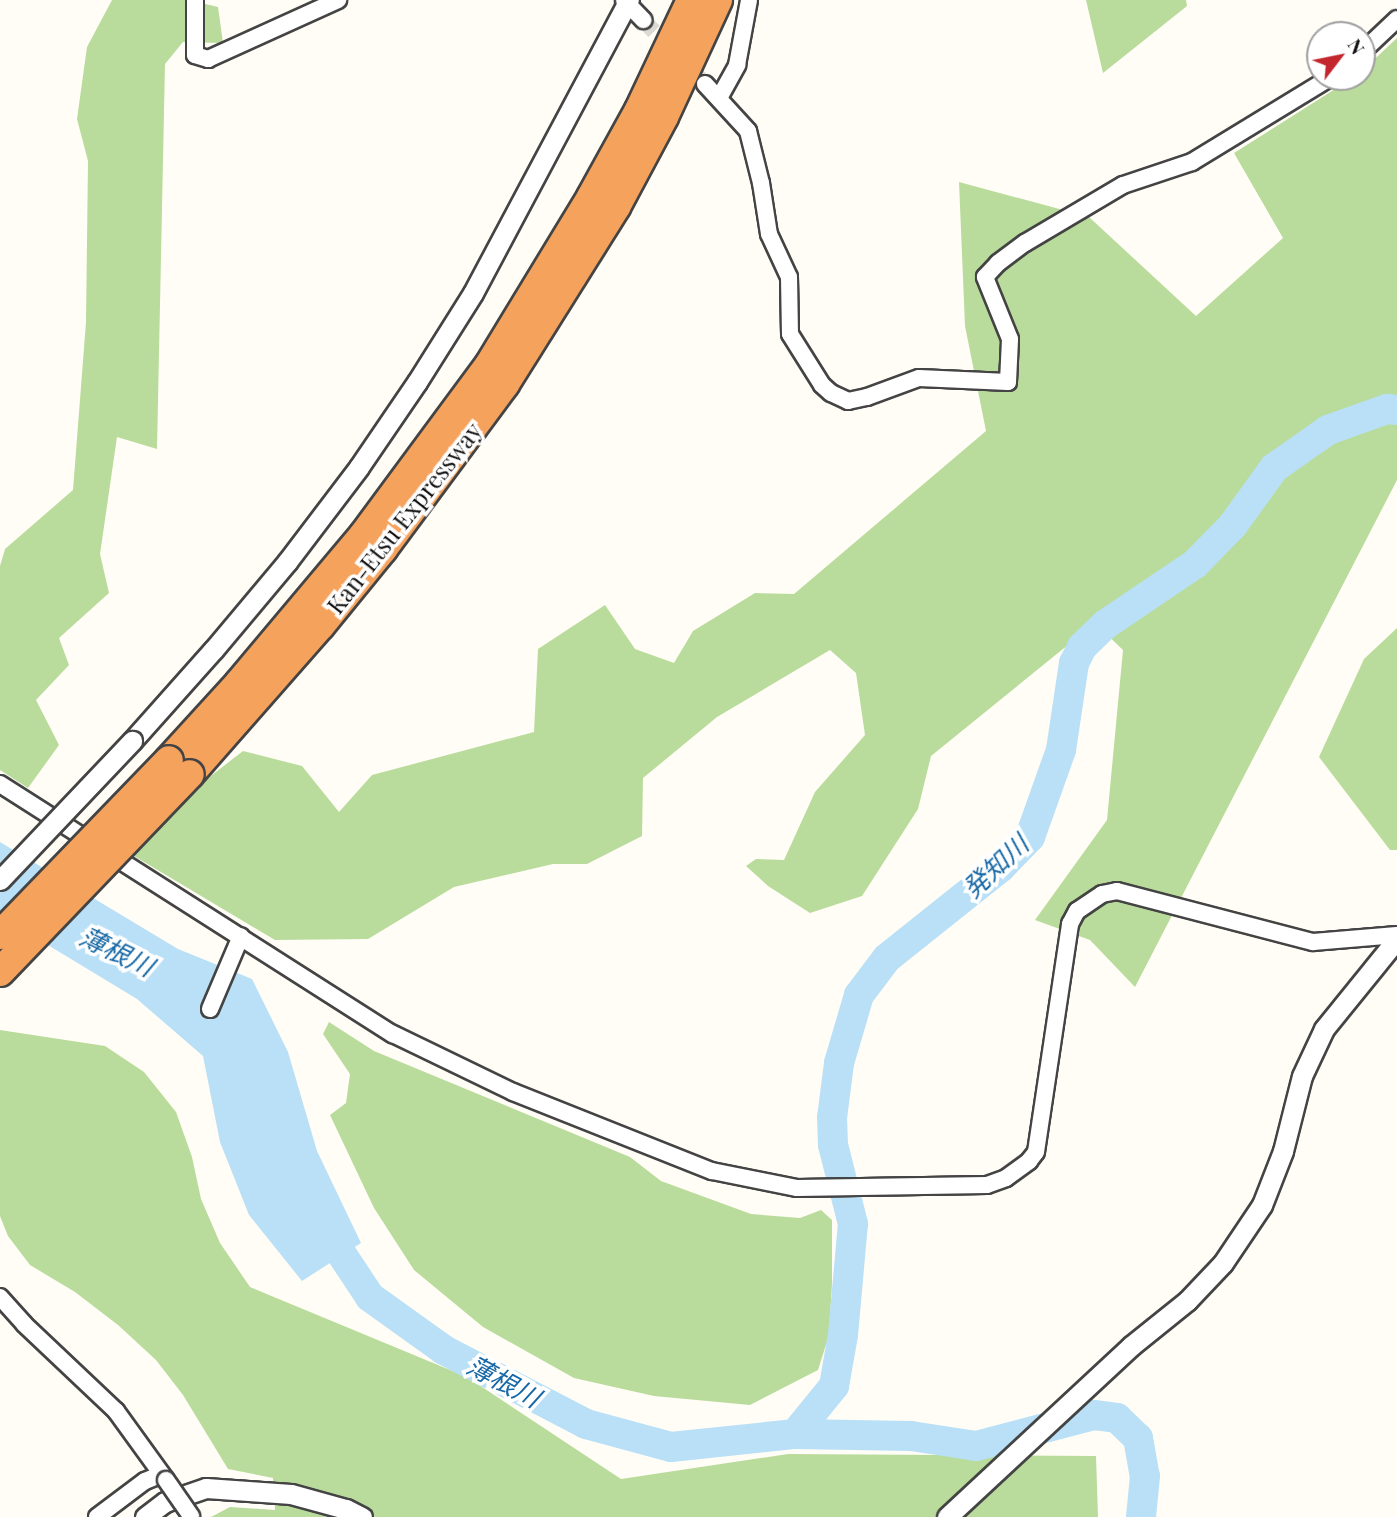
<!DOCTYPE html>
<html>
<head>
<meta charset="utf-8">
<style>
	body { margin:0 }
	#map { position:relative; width:1397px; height:1517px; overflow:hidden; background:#fffdf5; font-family:"Playfair Display","Noto Sans JP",serif }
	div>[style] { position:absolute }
	.forest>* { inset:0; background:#b9dc9c }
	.water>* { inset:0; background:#b9e0f7 }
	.river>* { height:30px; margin:-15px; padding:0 15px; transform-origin:15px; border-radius:15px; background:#b9e0f7 }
	.minor-tunnel>* { height:16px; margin-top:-8px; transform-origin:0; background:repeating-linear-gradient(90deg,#dbdad3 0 16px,transparent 0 24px) }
	.roads { filter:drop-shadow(2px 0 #444) drop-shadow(-2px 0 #444) drop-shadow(0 2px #444) drop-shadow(0 -2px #444) }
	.minor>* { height:16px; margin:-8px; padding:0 8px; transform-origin:8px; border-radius:8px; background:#fff }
	.tertiary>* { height:19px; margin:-9.5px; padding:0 9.5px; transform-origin:9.5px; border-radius:9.5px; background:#fff }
	.motorway>* { height:28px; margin:-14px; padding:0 14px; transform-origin:14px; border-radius:14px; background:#f5a25d }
	.bridges { filter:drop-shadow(2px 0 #444) drop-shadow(-2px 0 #444) drop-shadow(0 2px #444) drop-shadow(0 -2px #444) }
	.minor-bridge>* { height:16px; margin:-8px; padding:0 8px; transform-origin:8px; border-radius:8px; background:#fff }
	.tertiary-bridge>* { height:19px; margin:-9.5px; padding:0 9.5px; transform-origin:9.5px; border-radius:9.5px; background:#fff }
	.motorway-bridge>* { height:28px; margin:-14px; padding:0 14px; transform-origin:14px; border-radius:14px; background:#f5a25d }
	span { translate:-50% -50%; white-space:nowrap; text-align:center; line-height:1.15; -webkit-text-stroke:7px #fff; paint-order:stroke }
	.street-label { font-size:24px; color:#111 }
	.water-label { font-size:26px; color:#1768a6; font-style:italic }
	.north { position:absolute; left:1306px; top:21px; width:70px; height:70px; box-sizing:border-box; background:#fff; border:2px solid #a0a0a0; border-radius:50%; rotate:58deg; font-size:19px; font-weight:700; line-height:28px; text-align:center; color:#111 }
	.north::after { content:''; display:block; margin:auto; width:24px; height:32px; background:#c4262e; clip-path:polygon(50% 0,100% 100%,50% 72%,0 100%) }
</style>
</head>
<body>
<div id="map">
	<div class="forest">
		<div style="clip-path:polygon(112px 0,189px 0,218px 7px,223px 43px,183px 42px,165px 64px,157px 449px,117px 437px,100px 554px,109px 593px,59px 638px,69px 665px,36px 700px,59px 745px,28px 788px,0 770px,0 566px,5px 549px,73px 490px,86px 322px,88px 161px,77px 119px,87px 47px)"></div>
		<div style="clip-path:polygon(1086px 0,1186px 0,1187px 6px,1103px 73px)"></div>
		<div style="clip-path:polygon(1397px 38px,1397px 480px,1135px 987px,1090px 940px,1035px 920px,1107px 820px,1123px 650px,1095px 623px,931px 756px,918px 809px,862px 896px,810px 913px,768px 886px,746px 866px,756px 859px,784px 860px,815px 792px,865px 735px,856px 673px,830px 650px,717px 717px,643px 778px,642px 836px,587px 864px,553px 864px,454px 887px,368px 939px,275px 940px,119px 847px,243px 751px,302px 766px,339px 812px,372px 775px,534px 732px,538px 649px,605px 605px,635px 649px,674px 663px,693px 631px,755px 593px,794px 594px,986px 431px,965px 326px,959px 182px,1089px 217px,1196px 316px,1283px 238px,1234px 153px,1354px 77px,1362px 77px,1362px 71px)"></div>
		<div style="clip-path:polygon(1397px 628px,1397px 850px,1390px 850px,1319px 757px,1364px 659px)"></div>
		<div style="clip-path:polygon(329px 1022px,374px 1051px,630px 1157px,661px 1181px,751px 1214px,800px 1218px,821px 1210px,832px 1220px,832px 1284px,829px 1335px,818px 1370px,750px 1405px,654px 1396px,574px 1378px,483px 1327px,414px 1270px,374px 1208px,330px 1115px,346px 1103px,350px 1074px,323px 1034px)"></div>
		<div style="clip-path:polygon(0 1030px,105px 1046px,144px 1072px,176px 1112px,192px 1157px,201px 1199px,220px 1243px,250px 1287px,467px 1377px,621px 1479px,788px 1454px,1096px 1456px,1098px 1517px,211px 1517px,230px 1507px,275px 1510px,273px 1478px,228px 1469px,183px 1395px,156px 1360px,118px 1325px,75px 1292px,30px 1265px,8px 1236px,0 1216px)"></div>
	</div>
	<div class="water">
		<div style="clip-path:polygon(0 842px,178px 949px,252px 979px,288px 1052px,317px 1151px,361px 1243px,302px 1281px,249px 1215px,220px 1142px,203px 1056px,137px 999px,0 916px)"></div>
	</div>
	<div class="river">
		<div style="left:318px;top:1223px;width:13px;rotate:45deg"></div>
		<div style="left:327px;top:1232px;width:78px;rotate:56.5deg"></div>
		<div style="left:370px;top:1297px;width:91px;rotate:35.6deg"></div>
		<div style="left:444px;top:1350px;width:160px;rotate:27.5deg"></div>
		<div style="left:586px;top:1424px;width:88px;rotate:15.1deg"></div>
		<div style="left:671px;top:1447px;width:125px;rotate:-6deg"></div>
		<div style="left:795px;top:1434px;width:116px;rotate:1deg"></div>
		<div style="left:911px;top:1436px;width:66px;rotate:8.7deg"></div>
		<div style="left:976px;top:1446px;width:122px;rotate:-14.7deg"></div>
		<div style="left:1094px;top:1415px;width:23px;rotate:7deg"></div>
		<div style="left:1117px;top:1418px;width:29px;rotate:44deg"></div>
		<div style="left:1138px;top:1438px;width:39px;rotate:80deg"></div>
		<div style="left:1145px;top:1476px;width:41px;rotate:95.6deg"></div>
		<div style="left:795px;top:1434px;width:62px;rotate:-50.9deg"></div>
		<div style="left:834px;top:1386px;width:52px;rotate:-80deg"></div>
		<div style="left:843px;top:1335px;width:111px;rotate:-84.9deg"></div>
		<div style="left:853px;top:1224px;width:81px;rotate:-104.2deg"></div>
		<div style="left:833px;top:1145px;width:27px;rotate:-92deg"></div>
		<div style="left:832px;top:1118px;width:55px;rotate:-82.7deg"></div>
		<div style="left:839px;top:1063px;width:71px;rotate:-73.6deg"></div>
		<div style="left:859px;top:995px;width:46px;rotate:-52.9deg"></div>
		<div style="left:887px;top:958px;width:146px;rotate:-38.6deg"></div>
		<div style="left:1001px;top:867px;width:42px;rotate:-46deg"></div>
		<div style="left:1030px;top:837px;width:92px;rotate:-70.4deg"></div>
		<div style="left:1061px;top:750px;width:88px;rotate:-81.5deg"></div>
		<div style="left:1074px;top:663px;width:18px;rotate:-63deg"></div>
		<div style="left:1082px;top:647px;width:33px;rotate:-44deg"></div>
		<div style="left:1106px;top:624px;width:107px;rotate:-34deg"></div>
		<div style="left:1195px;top:564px;width:54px;rotate:-45.7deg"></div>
		<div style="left:1233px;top:525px;width:70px;rotate:-54.3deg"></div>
		<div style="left:1274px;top:468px;width:66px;rotate:-35.1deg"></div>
		<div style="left:1328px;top:430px;width:63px;rotate:-19.6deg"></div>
		<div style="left:1387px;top:409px;width:10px;rotate:6deg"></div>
	</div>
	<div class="minor-tunnel">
		<div style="left:643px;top:20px;width:89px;rotate:45.9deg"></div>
	</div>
	<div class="roads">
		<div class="minor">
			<div style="left:195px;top:0;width:55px;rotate:90deg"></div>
			<div style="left:195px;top:55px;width:14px;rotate:17deg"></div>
			<div style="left:208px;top:59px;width:143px;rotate:-24.4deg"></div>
			<div style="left:624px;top:0;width:28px;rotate:46deg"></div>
			<div style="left:1362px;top:52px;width:48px;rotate:-43.3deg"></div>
			<div style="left:705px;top:84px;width:64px;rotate:47.5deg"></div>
			<div style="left:748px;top:131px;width:54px;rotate:76deg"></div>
			<div style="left:761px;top:183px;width:52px;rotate:81.1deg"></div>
			<div style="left:769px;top:234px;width:47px;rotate:65.1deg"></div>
			<div style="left:789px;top:277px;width:57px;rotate:89deg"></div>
			<div style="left:790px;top:334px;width:60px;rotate:57.9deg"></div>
			<div style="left:822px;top:385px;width:12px;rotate:42deg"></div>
			<div style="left:831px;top:393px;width:19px;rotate:25deg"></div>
			<div style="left:848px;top:401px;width:19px;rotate:-12deg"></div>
			<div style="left:867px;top:397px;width:55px;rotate:-20.1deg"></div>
			<div style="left:919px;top:378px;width:89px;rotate:2.6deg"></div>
			<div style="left:1008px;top:382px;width:43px;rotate:-87.3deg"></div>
			<div style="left:1010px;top:339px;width:67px;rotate:-112deg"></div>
			<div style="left:985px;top:277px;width:19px;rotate:-47deg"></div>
			<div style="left:998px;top:263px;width:34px;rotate:-37deg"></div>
			<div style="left:1025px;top:243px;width:114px;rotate:-30.6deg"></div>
			<div style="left:1123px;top:185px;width:73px;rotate:-18.4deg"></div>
			<div style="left:1192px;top:162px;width:163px;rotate:-31.4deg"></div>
			<div style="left:719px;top:98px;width:38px;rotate:-61deg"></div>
			<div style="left:737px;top:65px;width:66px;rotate:-79.5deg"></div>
			<div style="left:0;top:784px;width:466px;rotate:32.5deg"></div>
			<div style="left:393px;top:1034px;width:133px;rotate:25.8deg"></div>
			<div style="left:513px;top:1092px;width:214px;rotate:21.7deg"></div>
			<div style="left:712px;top:1171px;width:87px;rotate:11.3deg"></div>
			<div style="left:797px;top:1188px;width:190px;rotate:-0.9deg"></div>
			<div style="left:987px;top:1185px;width:20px;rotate:-20deg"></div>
			<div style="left:1006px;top:1178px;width:29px;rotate:-36deg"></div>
			<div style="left:1029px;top:1161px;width:11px;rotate:-52deg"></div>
			<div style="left:1036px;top:1152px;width:231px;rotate:-81.5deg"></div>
			<div style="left:1070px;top:924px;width:15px;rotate:-62deg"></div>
			<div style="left:1077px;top:911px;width:30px;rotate:-34deg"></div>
			<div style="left:1102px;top:894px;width:15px;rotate:-11deg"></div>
			<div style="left:1117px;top:891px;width:203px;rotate:14.6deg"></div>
			<div style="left:1313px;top:942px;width:84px;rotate:-4.8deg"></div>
			<div style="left:210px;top:1009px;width:79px;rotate:-67deg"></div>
			<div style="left:0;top:1297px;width:36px;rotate:48deg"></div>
			<div style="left:24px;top:1324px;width:127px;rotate:43.4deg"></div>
			<div style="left:116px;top:1411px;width:85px;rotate:54.1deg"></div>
			<div style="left:97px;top:1517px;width:60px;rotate:-36.9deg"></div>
			<div style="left:145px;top:1481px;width:18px;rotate:-22deg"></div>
		</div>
		<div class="tertiary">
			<div style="left:132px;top:741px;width:123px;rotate:-48.3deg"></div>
			<div style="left:214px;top:649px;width:114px;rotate:-50deg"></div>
			<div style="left:287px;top:562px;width:119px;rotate:-52.8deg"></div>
			<div style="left:359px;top:467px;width:103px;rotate:-55.7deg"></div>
			<div style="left:417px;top:382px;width:105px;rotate:-57.8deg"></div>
			<div style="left:473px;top:293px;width:332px;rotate:-62deg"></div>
			<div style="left:145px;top:1517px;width:25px;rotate:-37deg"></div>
			<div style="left:165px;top:1502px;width:43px;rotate:-18.9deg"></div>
			<div style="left:206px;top:1488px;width:85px;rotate:4deg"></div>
			<div style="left:291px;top:1494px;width:57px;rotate:15.3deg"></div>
			<div style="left:346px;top:1509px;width:18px;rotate:27deg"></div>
			<div style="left:947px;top:1517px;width:251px;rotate:-42.9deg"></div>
			<div style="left:1131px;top:1346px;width:72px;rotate:-38.8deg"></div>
			<div style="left:1187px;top:1301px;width:52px;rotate:-46.5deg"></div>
			<div style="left:1223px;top:1263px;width:70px;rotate:-56.1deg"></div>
			<div style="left:1262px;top:1205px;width:58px;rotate:-68.7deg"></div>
			<div style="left:1283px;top:1151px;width:77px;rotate:-75.8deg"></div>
			<div style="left:1302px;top:1076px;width:52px;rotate:-64.9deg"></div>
			<div style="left:1324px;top:1029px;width:116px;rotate:-51deg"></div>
		</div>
		<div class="motorway">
			<div style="left:169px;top:760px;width:104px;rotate:-47.7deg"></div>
			<div style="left:239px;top:683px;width:194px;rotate:-50deg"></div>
			<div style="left:364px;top:534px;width:210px;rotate:-53.5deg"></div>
			<div style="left:489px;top:365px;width:197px;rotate:-58.7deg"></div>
			<div style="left:591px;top:197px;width:99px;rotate:-61.1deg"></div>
			<div style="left:639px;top:110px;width:122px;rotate:-64.7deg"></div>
			<div style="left:190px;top:774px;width:198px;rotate:-48.7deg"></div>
			<div style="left:321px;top:625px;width:98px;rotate:-50.8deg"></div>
			<div style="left:383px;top:549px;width:205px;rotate:-53.5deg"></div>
			<div style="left:505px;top:384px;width:209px;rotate:-57.9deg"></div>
			<div style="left:616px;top:207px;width:102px;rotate:-61.9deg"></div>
			<div style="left:664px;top:117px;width:129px;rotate:-65.2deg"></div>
		</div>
	</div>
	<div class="bridges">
		<div class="minor-bridge">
			<div style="left:166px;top:1480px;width:44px;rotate:55.2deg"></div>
		</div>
		<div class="tertiary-bridge">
			<div style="left:0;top:880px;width:192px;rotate:-46.5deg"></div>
		</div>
		<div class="motorway-bridge">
			<div style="left:0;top:935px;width:243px;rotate:-46deg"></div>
			<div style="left:0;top:972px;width:274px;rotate:-46.2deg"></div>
		</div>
	</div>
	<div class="street-label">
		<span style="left:404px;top:518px;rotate:-52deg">Kan-Etsu Expressway</span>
	</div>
	<div class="water-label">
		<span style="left:995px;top:866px;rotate:-43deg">発知川</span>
		<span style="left:117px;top:951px;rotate:26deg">薄根川</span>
		<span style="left:504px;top:1381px;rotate:28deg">薄根川</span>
	</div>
	<div class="north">N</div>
</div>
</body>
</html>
